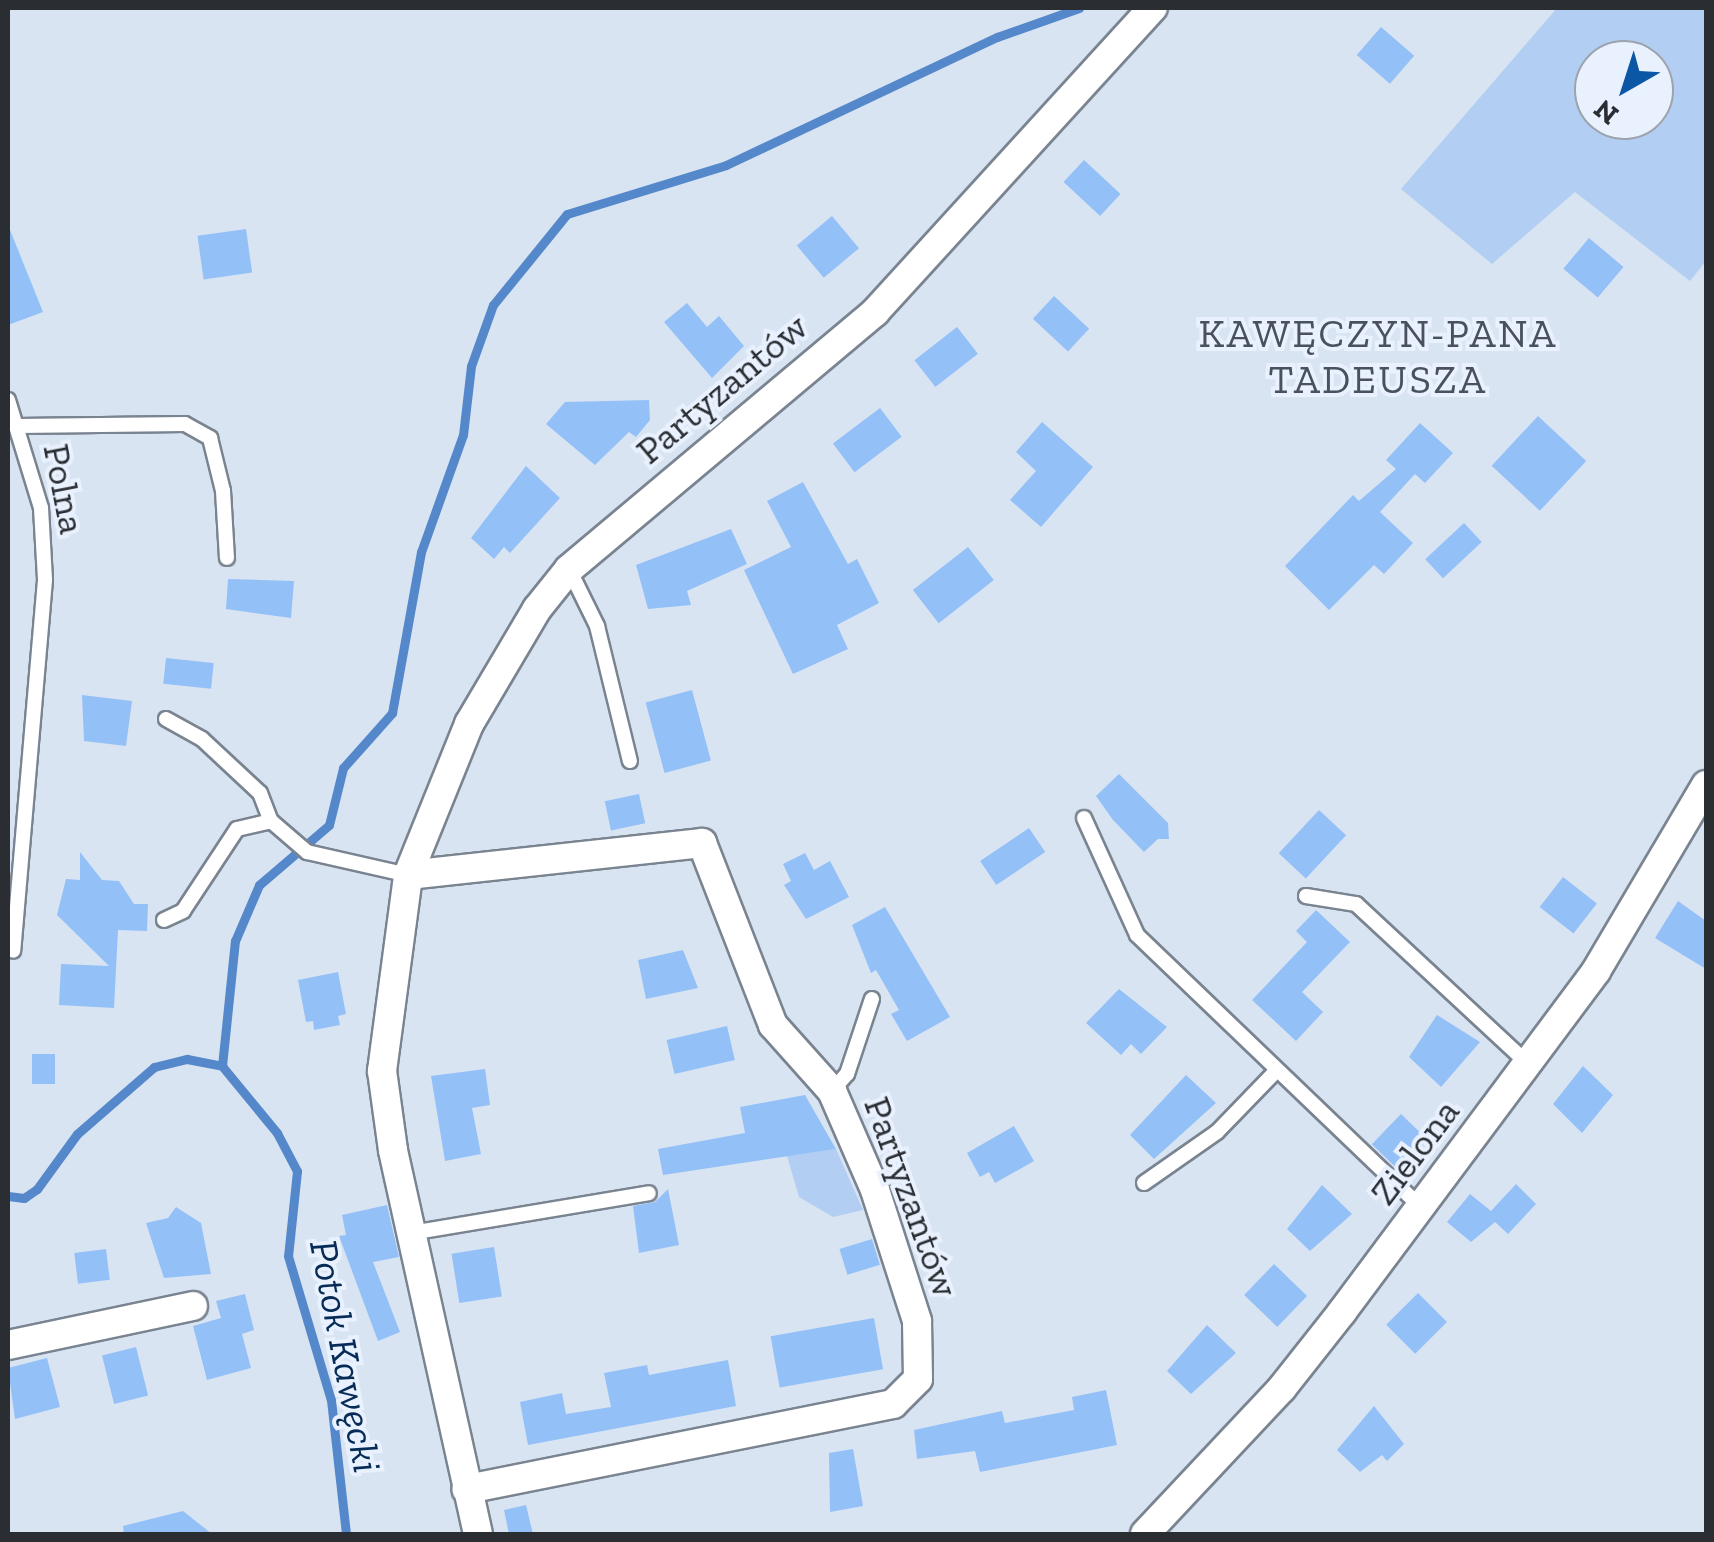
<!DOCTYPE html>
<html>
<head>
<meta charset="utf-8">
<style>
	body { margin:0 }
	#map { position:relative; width:1714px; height:1542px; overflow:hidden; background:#d9e4f2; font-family:"Zilla Slab",serif }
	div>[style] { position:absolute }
	.green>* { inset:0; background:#b2cef3 }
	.stream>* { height:9px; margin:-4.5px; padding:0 4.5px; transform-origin:4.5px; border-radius:4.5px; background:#5488ca }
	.building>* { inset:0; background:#94c0f8; transform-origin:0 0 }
	.roads { filter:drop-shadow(2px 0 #7a8491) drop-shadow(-2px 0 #7a8491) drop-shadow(0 2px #7a8491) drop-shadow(0 -2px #7a8491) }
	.lane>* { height:14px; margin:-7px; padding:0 7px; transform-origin:7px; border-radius:7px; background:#fff }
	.street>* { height:28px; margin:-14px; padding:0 14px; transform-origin:14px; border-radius:14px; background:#fff }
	span { translate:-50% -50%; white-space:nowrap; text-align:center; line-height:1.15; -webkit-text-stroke:8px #e8f1fd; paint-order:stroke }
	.street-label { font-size:38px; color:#2a2e33 }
	.neighbourhood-label { font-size:40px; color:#48515d; letter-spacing:2.5px }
	.water-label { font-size:40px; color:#052b56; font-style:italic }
	.frame { position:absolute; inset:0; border:10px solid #2a2e33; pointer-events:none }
	.north { position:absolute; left:1574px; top:40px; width:100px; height:100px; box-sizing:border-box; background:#e8f1fd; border:2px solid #9ca3ac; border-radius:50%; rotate:219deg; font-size:28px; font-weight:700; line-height:40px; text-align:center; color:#2a2e33 }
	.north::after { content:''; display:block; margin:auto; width:35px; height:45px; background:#0b57a6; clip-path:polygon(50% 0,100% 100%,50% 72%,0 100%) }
</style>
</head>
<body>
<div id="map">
	<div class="green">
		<div style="clip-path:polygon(evenodd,1557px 8px,1706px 8px,1706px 261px,1690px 281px,1575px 192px,1492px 264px,1401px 189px,1557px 8px,1594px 60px,1654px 60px,1654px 120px,1594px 120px,1594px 60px)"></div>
		<div style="clip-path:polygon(836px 1149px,863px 1210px,833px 1217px,799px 1197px,787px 1156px)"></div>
	</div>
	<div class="stream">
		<div style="left:222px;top:1066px;width:126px;rotate:-84.1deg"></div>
		<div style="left:235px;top:941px;width:61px;rotate:-66.8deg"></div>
		<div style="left:259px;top:885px;width:92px;rotate:-40.6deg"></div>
		<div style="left:329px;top:825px;width:59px;rotate:-76.2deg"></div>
		<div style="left:343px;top:768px;width:74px;rotate:-48.3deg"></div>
		<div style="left:392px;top:713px;width:164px;rotate:-79.8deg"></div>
		<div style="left:421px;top:552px;width:124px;rotate:-70.3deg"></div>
		<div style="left:463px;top:435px;width:69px;rotate:-83.4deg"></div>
		<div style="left:471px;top:366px;width:65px;rotate:-70.2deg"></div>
		<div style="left:493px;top:305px;width:117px;rotate:-50.9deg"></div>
		<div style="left:567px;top:214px;width:166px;rotate:-17.1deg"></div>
		<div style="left:726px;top:165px;width:300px;rotate:-25.3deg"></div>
		<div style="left:997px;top:37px;width:87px;rotate:-19.5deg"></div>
		<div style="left:8px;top:1196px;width:16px;rotate:7deg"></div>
		<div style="left:24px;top:1198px;width:16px;rotate:-35deg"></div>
		<div style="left:37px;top:1189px;width:68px;rotate:-54deg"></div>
		<div style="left:77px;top:1134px;width:102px;rotate:-41deg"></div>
		<div style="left:154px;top:1067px;width:34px;rotate:-14deg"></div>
		<div style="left:187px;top:1059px;width:36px;rotate:11deg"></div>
		<div style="left:222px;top:1066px;width:87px;rotate:50.6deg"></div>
		<div style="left:277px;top:1133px;width:43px;rotate:62.2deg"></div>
		<div style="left:297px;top:1171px;width:85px;rotate:96deg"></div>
		<div style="left:288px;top:1256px;width:150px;rotate:73.4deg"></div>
		<div style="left:331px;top:1400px;width:135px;rotate:83.6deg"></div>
	</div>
	<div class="building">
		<div style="left:1381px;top:27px;width:44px;height:37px;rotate:41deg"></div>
		<div style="left:1084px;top:160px;width:50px;height:30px;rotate:43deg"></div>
		<div style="left:832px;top:216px;width:42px;height:46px;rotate:50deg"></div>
		<div style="clip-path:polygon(8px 225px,43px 312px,8px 325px)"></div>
		<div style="left:246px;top:229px;width:44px;height:49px;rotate:82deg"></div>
		<div style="left:1589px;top:238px;width:45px;height:40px;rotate:40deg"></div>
		<div style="left:1054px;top:296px;width:48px;height:31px;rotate:43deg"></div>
		<div style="clip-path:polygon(687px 303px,707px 327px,719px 316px,744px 346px,712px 378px,664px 322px)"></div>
		<div style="left:957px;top:327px;width:34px;height:54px;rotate:52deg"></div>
		<div style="clip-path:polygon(649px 400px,650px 420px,636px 437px,629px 432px,595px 465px,546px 424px,565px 402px)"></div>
		<div style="left:880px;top:408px;width:36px;height:59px;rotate:53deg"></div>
		<div style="left:1538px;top:416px;width:66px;height:68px;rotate:43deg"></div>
		<div style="clip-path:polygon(1042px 422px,1093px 467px,1041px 527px,1010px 500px,1036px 471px,1016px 452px)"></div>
		<div style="clip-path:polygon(1420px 423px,1453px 453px,1425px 483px,1415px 474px,1380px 512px,1413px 543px,1384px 574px,1374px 565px,1329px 610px,1285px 566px,1353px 495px,1359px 501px,1396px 469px,1386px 460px)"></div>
		<div style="clip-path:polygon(526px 466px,560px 498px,510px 553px,504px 547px,494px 559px,471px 538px)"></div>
		<div style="clip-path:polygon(803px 482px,848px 564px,857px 559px,879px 603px,837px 625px,848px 649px,793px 674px,744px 570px,791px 547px,767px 501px)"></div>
		<div style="left:1464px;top:523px;width:26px;height:53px;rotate:47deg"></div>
		<div style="clip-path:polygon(731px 529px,747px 564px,687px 591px,691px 605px,648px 609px,636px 565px)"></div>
		<div style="left:968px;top:547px;width:42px;height:70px;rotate:52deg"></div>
		<div style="clip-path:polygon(228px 579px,294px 581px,291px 618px,226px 609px)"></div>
		<div style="left:166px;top:658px;width:48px;height:26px;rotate:6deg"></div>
		<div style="left:692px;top:690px;width:73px;height:48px;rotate:75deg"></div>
		<div style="clip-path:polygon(82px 695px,132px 701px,126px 746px,84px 741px)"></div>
		<div style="clip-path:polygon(1119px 774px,1168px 823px,1169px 839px,1158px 839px,1144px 852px,1113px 820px,1096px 796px)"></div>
		<div style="left:639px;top:794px;width:30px;height:35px;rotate:78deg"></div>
		<div style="left:1319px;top:810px;width:37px;height:59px;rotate:43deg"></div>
		<div style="left:1029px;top:828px;width:29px;height:59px;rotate:56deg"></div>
		<div style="clip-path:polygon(80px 852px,102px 880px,119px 881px,134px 904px,148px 904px,147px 931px,118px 930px,114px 1008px,59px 1005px,61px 964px,109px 966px,57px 915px,66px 879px,80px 880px)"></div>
		<div style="clip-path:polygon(805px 853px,814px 870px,830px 861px,849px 897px,806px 919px,784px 885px,791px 881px,783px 864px)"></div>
		<div style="left:1563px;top:877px;width:43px;height:38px;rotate:38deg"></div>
		<div style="clip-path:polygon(1678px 901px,1706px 921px,1706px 969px,1655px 938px)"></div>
		<div style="clip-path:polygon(885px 907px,950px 1017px,907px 1041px,891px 1014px,899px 1010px,876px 970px,871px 973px,852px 925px)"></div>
		<div style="clip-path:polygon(1316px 910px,1350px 942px,1302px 992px,1323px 1012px,1296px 1041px,1252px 1000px,1307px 942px,1296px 931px)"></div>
		<div style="clip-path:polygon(683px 950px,698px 988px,646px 999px,638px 960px)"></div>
		<div style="clip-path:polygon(338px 972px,346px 1014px,338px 1016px,340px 1025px,314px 1030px,313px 1021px,306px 1022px,298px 980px)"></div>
		<div style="clip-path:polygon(1119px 989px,1167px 1027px,1141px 1054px,1131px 1044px,1121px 1055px,1086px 1023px)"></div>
		<div style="clip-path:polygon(1437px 1015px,1480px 1042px,1441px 1087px,1409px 1057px)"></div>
		<div style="left:727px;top:1026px;width:35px;height:62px;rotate:77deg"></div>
		<div style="left:32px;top:1054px;width:23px;height:30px"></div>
		<div style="clip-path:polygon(1583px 1066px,1613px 1095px,1582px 1133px,1553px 1104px)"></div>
		<div style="clip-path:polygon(485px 1069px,490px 1105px,472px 1108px,481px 1154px,445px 1161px,431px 1076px)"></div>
		<div style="clip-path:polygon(1186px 1075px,1216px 1103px,1154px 1159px,1130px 1135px)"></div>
		<div style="clip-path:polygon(805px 1095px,836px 1149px,663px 1175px,658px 1149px,745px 1133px,740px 1107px)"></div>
		<div style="left:1401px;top:1114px;width:37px;height:42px;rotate:44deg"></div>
		<div style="clip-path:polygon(1014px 1126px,1034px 1161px,995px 1183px,989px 1172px,980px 1177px,967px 1153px)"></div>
		<div style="clip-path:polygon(1516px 1184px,1536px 1204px,1508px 1234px,1495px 1222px,1471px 1242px,1447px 1222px,1470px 1194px,1491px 1211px)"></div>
		<div style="clip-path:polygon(1322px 1185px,1352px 1214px,1310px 1251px,1287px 1229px)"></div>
		<div style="clip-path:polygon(668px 1189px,679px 1245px,639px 1253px,633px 1206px,655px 1202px)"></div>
		<div style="clip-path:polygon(387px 1205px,399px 1257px,373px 1262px,400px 1332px,378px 1341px,339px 1236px,346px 1235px,342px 1215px)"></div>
		<div style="clip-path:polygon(176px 1207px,201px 1223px,211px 1274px,164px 1278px,146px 1223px,168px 1218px)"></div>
		<div style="left:872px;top:1239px;width:27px;height:34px;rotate:73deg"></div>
		<div style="left:494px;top:1247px;width:50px;height:43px;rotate:81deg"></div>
		<div style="left:106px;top:1249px;width:31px;height:32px;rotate:83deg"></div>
		<div style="left:1274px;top:1264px;width:46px;height:43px;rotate:44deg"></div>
		<div style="left:1418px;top:1293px;width:41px;height:45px;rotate:45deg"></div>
		<div style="clip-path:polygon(245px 1294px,254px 1330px,242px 1334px,251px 1368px,207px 1380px,193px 1326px,221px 1318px,216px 1301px)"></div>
		<div style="left:874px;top:1318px;width:52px;height:105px;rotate:80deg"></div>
		<div style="clip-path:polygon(1207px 1325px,1236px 1353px,1191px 1394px,1167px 1371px)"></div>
		<div style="left:136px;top:1347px;width:50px;height:35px;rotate:76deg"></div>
		<div style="clip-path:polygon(47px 1358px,60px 1407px,15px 1419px,8px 1368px)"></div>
		<div style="clip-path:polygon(728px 1360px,736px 1406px,528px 1445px,520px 1402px,562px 1393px,566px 1414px,611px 1407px,604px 1373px,647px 1365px,649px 1375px)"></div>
		<div style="clip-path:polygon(1106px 1390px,1117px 1445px,980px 1472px,975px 1451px,917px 1459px,914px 1430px,1002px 1411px,1005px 1423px,1074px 1410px,1072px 1397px)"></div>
		<div style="clip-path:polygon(1374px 1406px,1404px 1444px,1387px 1461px,1382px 1455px,1360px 1472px,1337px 1450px)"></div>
		<div style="clip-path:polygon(853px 1449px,863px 1506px,830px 1512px,829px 1453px)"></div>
		<div style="clip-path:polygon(526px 1505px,533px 1534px,509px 1534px,504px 1510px)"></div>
		<div style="clip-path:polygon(183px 1511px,212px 1534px,124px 1534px,123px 1526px)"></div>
	</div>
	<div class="roads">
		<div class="lane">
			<div style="left:8px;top:400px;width:113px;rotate:73deg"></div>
			<div style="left:41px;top:508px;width:72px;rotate:86.8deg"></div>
			<div style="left:45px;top:580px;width:372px;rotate:94.9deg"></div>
			<div style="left:17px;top:426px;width:168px;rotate:-0.7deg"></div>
			<div style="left:185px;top:424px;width:29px;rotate:29deg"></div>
			<div style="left:210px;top:438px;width:55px;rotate:76.2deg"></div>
			<div style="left:223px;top:491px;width:67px;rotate:86.6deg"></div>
			<div style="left:569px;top:569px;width:64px;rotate:63.8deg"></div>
			<div style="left:597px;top:626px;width:139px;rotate:76.3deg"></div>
			<div style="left:166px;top:719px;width:41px;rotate:29.1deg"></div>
			<div style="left:202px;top:739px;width:79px;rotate:43deg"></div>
			<div style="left:260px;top:793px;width:30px;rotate:69deg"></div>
			<div style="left:271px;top:821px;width:48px;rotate:40.7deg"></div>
			<div style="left:307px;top:852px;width:104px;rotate:12.8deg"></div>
			<div style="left:1084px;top:818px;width:128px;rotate:65.6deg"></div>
			<div style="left:1137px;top:935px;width:392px;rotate:43.8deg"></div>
			<div style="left:1306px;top:896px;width:51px;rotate:9.1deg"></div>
			<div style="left:1356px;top:904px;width:235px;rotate:42.9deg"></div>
			<div style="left:164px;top:920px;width:21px;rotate:-25deg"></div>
			<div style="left:183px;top:911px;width:98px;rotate:-56.6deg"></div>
			<div style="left:237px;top:829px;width:35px;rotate:-13deg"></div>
			<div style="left:832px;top:1091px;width:23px;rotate:-49deg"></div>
			<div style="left:847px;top:1074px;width:79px;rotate:-71.6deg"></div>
			<div style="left:1144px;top:1183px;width:89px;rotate:-34.9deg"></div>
			<div style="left:1217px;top:1132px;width:86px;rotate:-45.9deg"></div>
			<div style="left:411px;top:1233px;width:241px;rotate:-9.5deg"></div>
		</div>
		<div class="street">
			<div style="left:408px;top:875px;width:296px;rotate:-6.2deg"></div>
			<div style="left:702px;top:843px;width:195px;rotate:68.7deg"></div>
			<div style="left:773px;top:1025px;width:89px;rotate:48.2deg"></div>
			<div style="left:832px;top:1091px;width:108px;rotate:66.5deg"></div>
			<div style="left:875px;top:1190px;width:138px;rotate:72.2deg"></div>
			<div style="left:917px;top:1321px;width:58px;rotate:89deg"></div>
			<div style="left:918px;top:1379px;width:35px;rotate:135deg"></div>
			<div style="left:893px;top:1404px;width:435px;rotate:168.7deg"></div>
			<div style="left:8px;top:1345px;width:189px;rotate:-11.9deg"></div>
			<div style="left:478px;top:1534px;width:393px;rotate:-102.5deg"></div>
			<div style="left:393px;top:1150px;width:80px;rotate:-97.9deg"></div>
			<div style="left:382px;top:1071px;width:198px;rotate:-82.4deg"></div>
			<div style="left:408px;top:875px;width:163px;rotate:-68deg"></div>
			<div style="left:469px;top:724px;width:134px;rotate:-59.4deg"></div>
			<div style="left:537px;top:609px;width:51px;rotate:-51.3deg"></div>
			<div style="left:569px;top:569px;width:400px;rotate:-40deg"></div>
			<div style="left:875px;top:312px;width:412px;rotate:-47.6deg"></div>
			<div style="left:1145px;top:1534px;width:200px;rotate:-46.8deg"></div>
			<div style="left:1282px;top:1388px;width:97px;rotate:-51.7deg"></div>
			<div style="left:1342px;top:1312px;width:425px;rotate:-53.3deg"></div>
			<div style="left:1596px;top:971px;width:216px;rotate:-59.4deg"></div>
		</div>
	</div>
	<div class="street-label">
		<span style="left:722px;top:389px;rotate:-40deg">Partyzantów</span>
		<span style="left:64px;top:489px;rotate:79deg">Polna</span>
		<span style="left:1415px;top:1152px;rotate:-53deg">Zielona</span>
		<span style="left:911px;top:1197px;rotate:70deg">Partyzantów</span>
	</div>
	<div class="neighbourhood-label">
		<span style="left:1378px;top:356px">KAWĘCZYN-PANA<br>TADEUSZA</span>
	</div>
	<div class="water-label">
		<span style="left:346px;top:1356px;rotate:79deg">Potok Kawęcki</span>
	</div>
	<div class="frame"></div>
	<div class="north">N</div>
</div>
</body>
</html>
